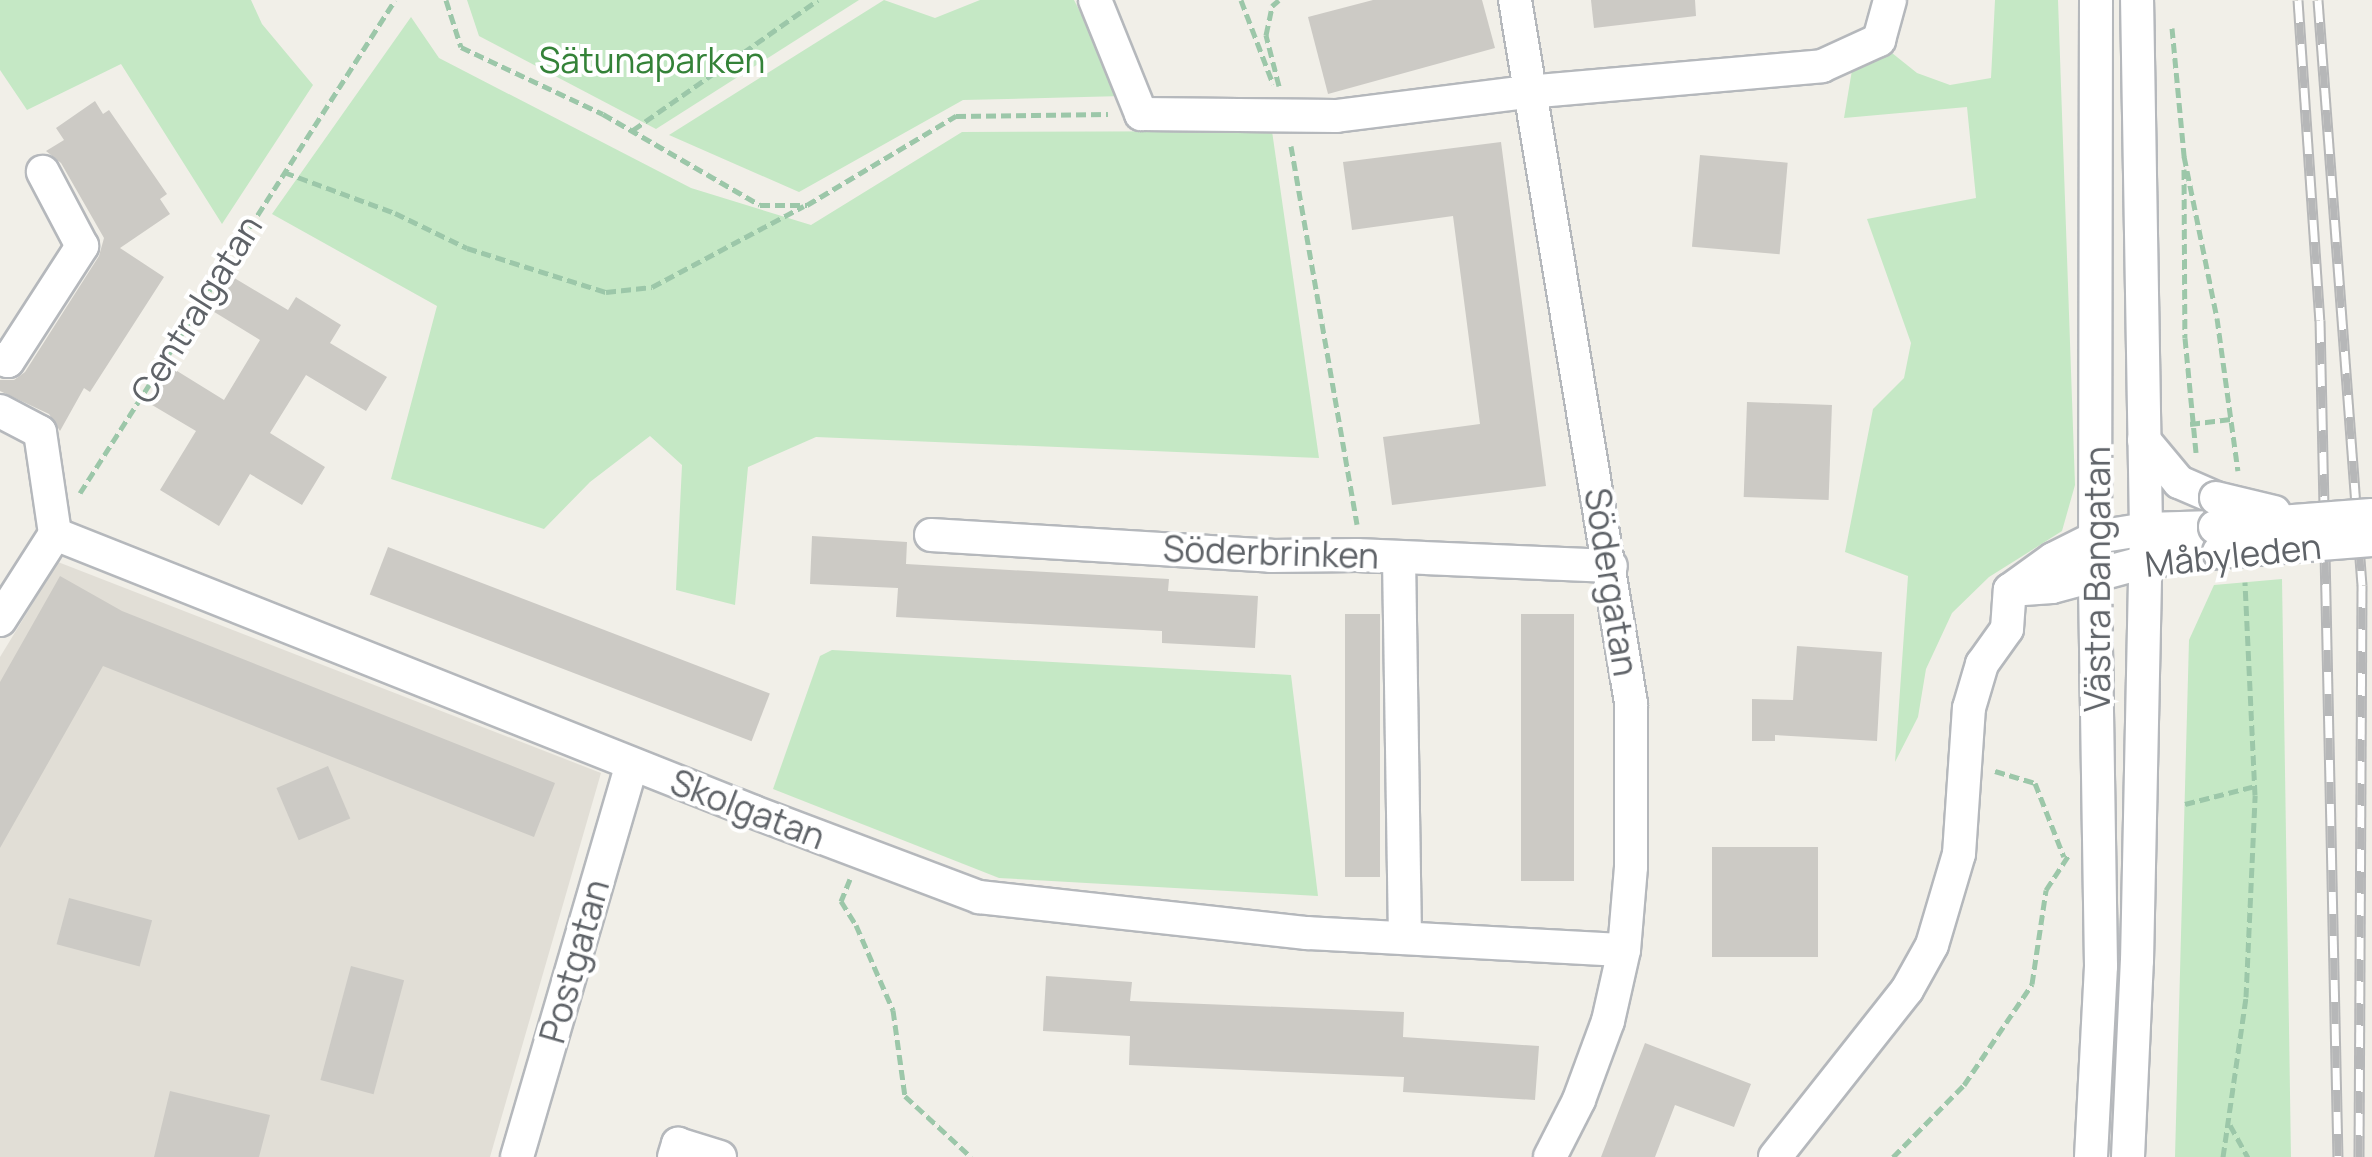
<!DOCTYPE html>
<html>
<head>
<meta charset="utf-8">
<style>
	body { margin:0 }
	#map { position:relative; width:2372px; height:1157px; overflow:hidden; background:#f1efe8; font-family:Manrope,sans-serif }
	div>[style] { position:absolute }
	.education>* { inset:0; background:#e1ded6 }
	.green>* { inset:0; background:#c5e8c5 }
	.building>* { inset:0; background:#cccac5; transform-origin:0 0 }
	.path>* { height:5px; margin-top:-2.5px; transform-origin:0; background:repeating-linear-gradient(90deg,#9cc7a9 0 10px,transparent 0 15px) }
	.roads { filter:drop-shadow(2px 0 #b5b8bc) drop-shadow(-2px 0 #b5b8bc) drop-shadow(0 2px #b5b8bc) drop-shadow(0 -2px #b5b8bc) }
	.minor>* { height:32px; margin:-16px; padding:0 16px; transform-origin:16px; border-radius:16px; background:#fff }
	.rail>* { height:11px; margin-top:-5.5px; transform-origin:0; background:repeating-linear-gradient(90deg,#fff 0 22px,#b6b7b8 0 44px); box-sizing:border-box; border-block:2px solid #b6b7b8 }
	.bridges { filter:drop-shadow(2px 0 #b5b8bc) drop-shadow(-2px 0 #b5b8bc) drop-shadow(0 2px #b5b8bc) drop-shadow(0 -2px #b5b8bc) }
	.minor-bridge>* { height:32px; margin:-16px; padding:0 16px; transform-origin:16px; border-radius:16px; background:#fff }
	span { translate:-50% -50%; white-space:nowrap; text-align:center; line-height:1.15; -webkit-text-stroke:8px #fff; paint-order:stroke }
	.park-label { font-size:35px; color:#348238 }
	.street-label { font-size:35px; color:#5f6368 }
</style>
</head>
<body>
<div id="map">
	<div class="education">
		<div style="clip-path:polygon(58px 562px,601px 773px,490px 1157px,0 1157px,0 657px)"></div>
	</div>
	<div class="green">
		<div style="clip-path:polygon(0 0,251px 0,262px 24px,313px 85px,222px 224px,121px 64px,27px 110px,0 70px)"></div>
		<div style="clip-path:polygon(467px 0,859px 0,656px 129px,479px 36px)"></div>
		<div style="clip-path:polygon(884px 0,935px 18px,980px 0,1074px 0,1123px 96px,963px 100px,799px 192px,669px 135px)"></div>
		<div style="clip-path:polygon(1995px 0,2058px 0,2075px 485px,2062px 531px,1989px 577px,1952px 613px,1926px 669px,1918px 717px,1895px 762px,1908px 576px,1845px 552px,1873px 409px,1904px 378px,1911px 343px,1867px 219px,1976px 198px,1967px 107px,1844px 118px,1853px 64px,1892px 53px,1917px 73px,1950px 85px,1991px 78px)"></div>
		<div style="clip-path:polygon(411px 17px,439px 58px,691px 188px,811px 225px,962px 132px,1272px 131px,1319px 458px,816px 437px,748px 467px,735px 605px,676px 590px,682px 465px,650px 436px,590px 482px,544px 529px,391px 479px,437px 306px,272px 214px)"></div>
		<div style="clip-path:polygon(2282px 579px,2291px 1157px,2175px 1157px,2189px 640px,2214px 585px)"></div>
		<div style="clip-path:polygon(832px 650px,1291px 675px,1318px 896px,999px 878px,773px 789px,820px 656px)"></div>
	</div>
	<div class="building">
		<div style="clip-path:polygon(1373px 0,1482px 0,1495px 48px,1328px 94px,1308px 17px)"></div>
		<div style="clip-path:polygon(1591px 0,1695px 0,1696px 16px,1594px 28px)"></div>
		<div style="clip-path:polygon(95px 101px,103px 114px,109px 110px,167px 194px,160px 199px,170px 214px,120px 248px,164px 277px,90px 392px,84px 388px,60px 431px,49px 414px,0 391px,0 380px,14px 380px,25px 372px,99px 256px,104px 238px,61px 163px,46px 151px,64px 140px,56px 128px)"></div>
		<div style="clip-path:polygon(1501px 142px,1546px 486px,1392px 505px,1383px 437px,1480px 424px,1453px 216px,1352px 230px,1343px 162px)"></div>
		<div style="left:1700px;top:155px;width:88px;height:92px;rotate:5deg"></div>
		<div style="clip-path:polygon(231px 276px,288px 310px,296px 297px,341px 325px,330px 343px,387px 377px,366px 411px,306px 375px,270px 433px,325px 467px,302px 505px,250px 474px,219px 526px,160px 490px,196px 431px,147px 402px,169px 366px,224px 400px,260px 340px,211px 310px)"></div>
		<div style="left:1747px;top:402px;width:85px;height:95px;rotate:2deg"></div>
		<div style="clip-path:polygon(812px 536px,907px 542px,906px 564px,1169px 579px,1168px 591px,1258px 596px,1255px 648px,1162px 643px,1162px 631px,896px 617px,898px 588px,810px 584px)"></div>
		<div style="left:388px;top:547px;width:409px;height:51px;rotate:21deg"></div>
		<div style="clip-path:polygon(60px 576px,122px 611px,555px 783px,534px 837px,103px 666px,0 848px,0 682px)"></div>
		<div style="left:1345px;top:614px;width:35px;height:263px"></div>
		<div style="left:1521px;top:614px;width:53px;height:267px"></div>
		<div style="clip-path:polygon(1797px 646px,1882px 652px,1877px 741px,1775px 735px,1775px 741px,1752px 741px,1752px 699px,1793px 700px)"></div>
		<div style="left:328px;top:766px;width:57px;height:56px;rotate:67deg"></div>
		<div style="left:1712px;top:847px;width:106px;height:110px"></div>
		<div style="left:69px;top:898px;width:86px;height:48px;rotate:15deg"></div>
		<div style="left:351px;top:966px;width:55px;height:118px;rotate:15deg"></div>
		<div style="clip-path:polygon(1046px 976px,1132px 982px,1130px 1001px,1404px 1012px,1403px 1037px,1539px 1046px,1535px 1100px,1403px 1092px,1404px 1077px,1129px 1065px,1130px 1036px,1043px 1031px)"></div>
		<div style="clip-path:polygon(1645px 1043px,1751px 1084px,1734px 1127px,1675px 1105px,1655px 1157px,1601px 1157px)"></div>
		<div style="clip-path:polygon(170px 1091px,270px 1115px,259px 1157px,154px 1157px)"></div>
	</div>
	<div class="path">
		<div style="left:446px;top:0;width:49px;rotate:72.3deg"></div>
		<div style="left:461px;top:47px;width:157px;rotate:25.3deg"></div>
		<div style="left:603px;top:114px;width:181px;rotate:30.1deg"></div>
		<div style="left:760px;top:205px;width:47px"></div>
		<div style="left:807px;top:205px;width:174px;rotate:-30.9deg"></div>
		<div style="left:956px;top:116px;width:152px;rotate:-0.8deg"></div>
		<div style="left:1241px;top:0;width:90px;rotate:69.1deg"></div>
		<div style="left:2172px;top:28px;width:129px;rotate:84.6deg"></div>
		<div style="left:2184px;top:156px;width:165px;rotate:78.5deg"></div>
		<div style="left:2217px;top:318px;width:154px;rotate:82.2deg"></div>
		<div style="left:1279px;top:86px;width:53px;rotate:-104.3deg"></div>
		<div style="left:1266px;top:35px;width:30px;rotate:-78deg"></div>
		<div style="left:1272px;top:6px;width:9px;rotate:-41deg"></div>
		<div style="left:633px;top:130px;width:226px;rotate:-35.1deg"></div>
		<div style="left:1291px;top:146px;width:384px;rotate:80.1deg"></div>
		<div style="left:2184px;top:169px;width:169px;rotate:89.7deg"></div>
		<div style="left:2185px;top:338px;width:115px;rotate:84.5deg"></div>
		<div style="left:284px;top:172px;width:118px;rotate:20.3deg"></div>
		<div style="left:395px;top:213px;width:80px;rotate:25.9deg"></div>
		<div style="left:467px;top:248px;width:146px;rotate:17.6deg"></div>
		<div style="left:606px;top:292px;width:46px;rotate:-6.2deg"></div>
		<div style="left:652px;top:287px;width:172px;rotate:-28.1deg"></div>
		<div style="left:2190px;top:424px;width:41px;rotate:-7deg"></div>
		<div style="left:80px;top:493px;width:585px;rotate:-57.42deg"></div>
		<div style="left:1995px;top:771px;width:42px;rotate:16.7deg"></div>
		<div style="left:2035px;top:783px;width:79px;rotate:68.6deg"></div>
		<div style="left:2185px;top:804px;width:72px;rotate:-14.4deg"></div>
		<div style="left:850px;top:879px;width:24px;rotate:112deg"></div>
		<div style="left:841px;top:901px;width:28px;rotate:58deg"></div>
		<div style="left:856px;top:925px;width:93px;rotate:66.5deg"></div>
		<div style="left:893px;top:1010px;width:87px;rotate:82.1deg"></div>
		<div style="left:905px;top:1096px;width:90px;rotate:42.7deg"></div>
		<div style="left:2230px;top:1125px;width:37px;rotate:61deg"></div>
		<div style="left:1893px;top:1157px;width:101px;rotate:-45.4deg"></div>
		<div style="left:1964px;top:1085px;width:122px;rotate:-56deg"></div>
		<div style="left:2032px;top:984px;width:95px;rotate:-81.5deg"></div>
		<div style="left:2046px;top:890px;width:44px;rotate:-57deg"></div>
		<div style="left:2223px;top:1157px;width:162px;rotate:-81.8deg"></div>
		<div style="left:2246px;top:997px;width:202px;rotate:-87.4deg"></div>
		<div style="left:2255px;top:795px;width:213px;rotate:-92.7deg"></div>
	</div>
	<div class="roads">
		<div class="minor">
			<div style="left:1095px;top:0;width:123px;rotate:68deg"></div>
			<div style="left:1141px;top:114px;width:195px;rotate:0.6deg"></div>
			<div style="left:1336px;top:116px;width:193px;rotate:-7.2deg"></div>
			<div style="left:1527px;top:92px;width:296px;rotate:-5deg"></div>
			<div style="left:1822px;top:66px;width:63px;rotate:-24.5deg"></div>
			<div style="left:1879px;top:40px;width:41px;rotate:-74.6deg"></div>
			<div style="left:1515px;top:0;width:713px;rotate:80.63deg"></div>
			<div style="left:1631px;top:703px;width:164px;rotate:90deg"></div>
			<div style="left:1631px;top:867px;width:83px;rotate:94.8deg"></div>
			<div style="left:1624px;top:950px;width:73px;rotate:102.7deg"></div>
			<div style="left:1608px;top:1021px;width:84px;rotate:110.2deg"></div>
			<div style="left:1579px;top:1100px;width:64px;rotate:117deg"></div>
			<div style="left:0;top:359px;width:8px;rotate:14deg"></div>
			<div style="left:8px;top:361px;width:137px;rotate:-57.2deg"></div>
			<div style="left:82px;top:246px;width:84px;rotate:-117.8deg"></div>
			<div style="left:0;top:411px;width:45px;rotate:27.7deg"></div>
			<div style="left:40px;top:432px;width:103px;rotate:81.6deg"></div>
			<div style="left:2144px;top:440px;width:55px;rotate:50.2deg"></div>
			<div style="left:2179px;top:482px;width:40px;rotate:23.4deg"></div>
			<div style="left:55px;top:534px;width:752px;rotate:21.69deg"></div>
			<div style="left:754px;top:812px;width:241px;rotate:20.7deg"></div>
			<div style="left:979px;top:897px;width:330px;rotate:6.3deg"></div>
			<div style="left:1307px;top:933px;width:317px;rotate:3.1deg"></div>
			<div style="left:931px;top:535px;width:341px;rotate:3.5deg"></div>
			<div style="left:1271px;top:556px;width:86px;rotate:-0.7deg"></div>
			<div style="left:1357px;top:555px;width:254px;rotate:2.5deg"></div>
			<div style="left:1399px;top:557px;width:381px;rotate:89.1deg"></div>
			<div style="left:2010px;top:590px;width:53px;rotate:-35.8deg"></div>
			<div style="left:2053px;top:559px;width:49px;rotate:-26.6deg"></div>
			<div style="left:2097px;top:537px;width:50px;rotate:-9.3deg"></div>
			<div style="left:2146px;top:529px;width:69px;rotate:-1.7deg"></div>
			<div style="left:2010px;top:590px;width:42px;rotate:-4.1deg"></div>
			<div style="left:2052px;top:587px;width:96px;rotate:-15deg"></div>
			<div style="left:2145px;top:562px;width:75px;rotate:-7.7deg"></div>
			<div style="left:0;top:620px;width:102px;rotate:-57.4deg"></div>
			<div style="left:517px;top:1157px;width:409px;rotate:-73.7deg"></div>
			<div style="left:674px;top:1157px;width:14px;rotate:-73deg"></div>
			<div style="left:678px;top:1144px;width:44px;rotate:17.2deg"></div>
			<div style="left:1775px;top:1157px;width:213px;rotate:-51.7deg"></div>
			<div style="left:1907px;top:990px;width:51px;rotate:-60.9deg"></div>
			<div style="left:1932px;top:945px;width:95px;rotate:-73.5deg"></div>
			<div style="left:1959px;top:854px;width:146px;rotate:-86.1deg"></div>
			<div style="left:1969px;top:708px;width:46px;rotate:-73.5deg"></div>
			<div style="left:1982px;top:664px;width:43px;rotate:-54.5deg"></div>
			<div style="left:2007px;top:629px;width:39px;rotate:-86deg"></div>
			<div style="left:2091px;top:1157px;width:191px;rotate:-87deg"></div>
			<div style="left:2101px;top:966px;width:391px;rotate:-90.9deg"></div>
			<div style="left:2095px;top:575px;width:575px;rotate:-89.9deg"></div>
			<div style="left:2128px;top:1157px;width:196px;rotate:-87.4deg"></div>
			<div style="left:2137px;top:961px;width:432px;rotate:-88.8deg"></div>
			<div style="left:2146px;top:529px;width:529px;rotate:-90.97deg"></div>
		</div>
	</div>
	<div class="rail">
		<div style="left:2298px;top:0;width:321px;rotate:86.1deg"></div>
		<div style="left:2320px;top:320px;width:837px;rotate:88.77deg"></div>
		<div style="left:2318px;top:0;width:587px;rotate:85.7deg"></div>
		<div style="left:2362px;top:585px;width:572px;rotate:90.3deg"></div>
	</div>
	<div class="bridges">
		<div class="minor-bridge">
			<div style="left:2216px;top:498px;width:60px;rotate:13.6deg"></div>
			<div style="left:2215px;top:527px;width:157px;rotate:-4.4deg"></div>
			<div style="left:2219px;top:552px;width:153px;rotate:-4.5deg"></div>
		</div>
	</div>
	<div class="park-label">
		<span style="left:652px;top:60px">Sätunaparken</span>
	</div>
	<div class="street-label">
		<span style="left:196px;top:309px;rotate:-58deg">Centralgatan</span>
		<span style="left:1271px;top:552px;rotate:2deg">Söderbrinken</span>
		<span style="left:2233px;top:555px;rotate:-6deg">Måbyleden</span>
		<span style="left:2097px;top:579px;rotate:-90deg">Västra Bangatan</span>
		<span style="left:1612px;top:582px;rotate:81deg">Södergatan</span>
		<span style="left:748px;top:809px;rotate:21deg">Skolgatan</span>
		<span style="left:574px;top:961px;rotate:-74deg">Postgatan</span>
	</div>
</div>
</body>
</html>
